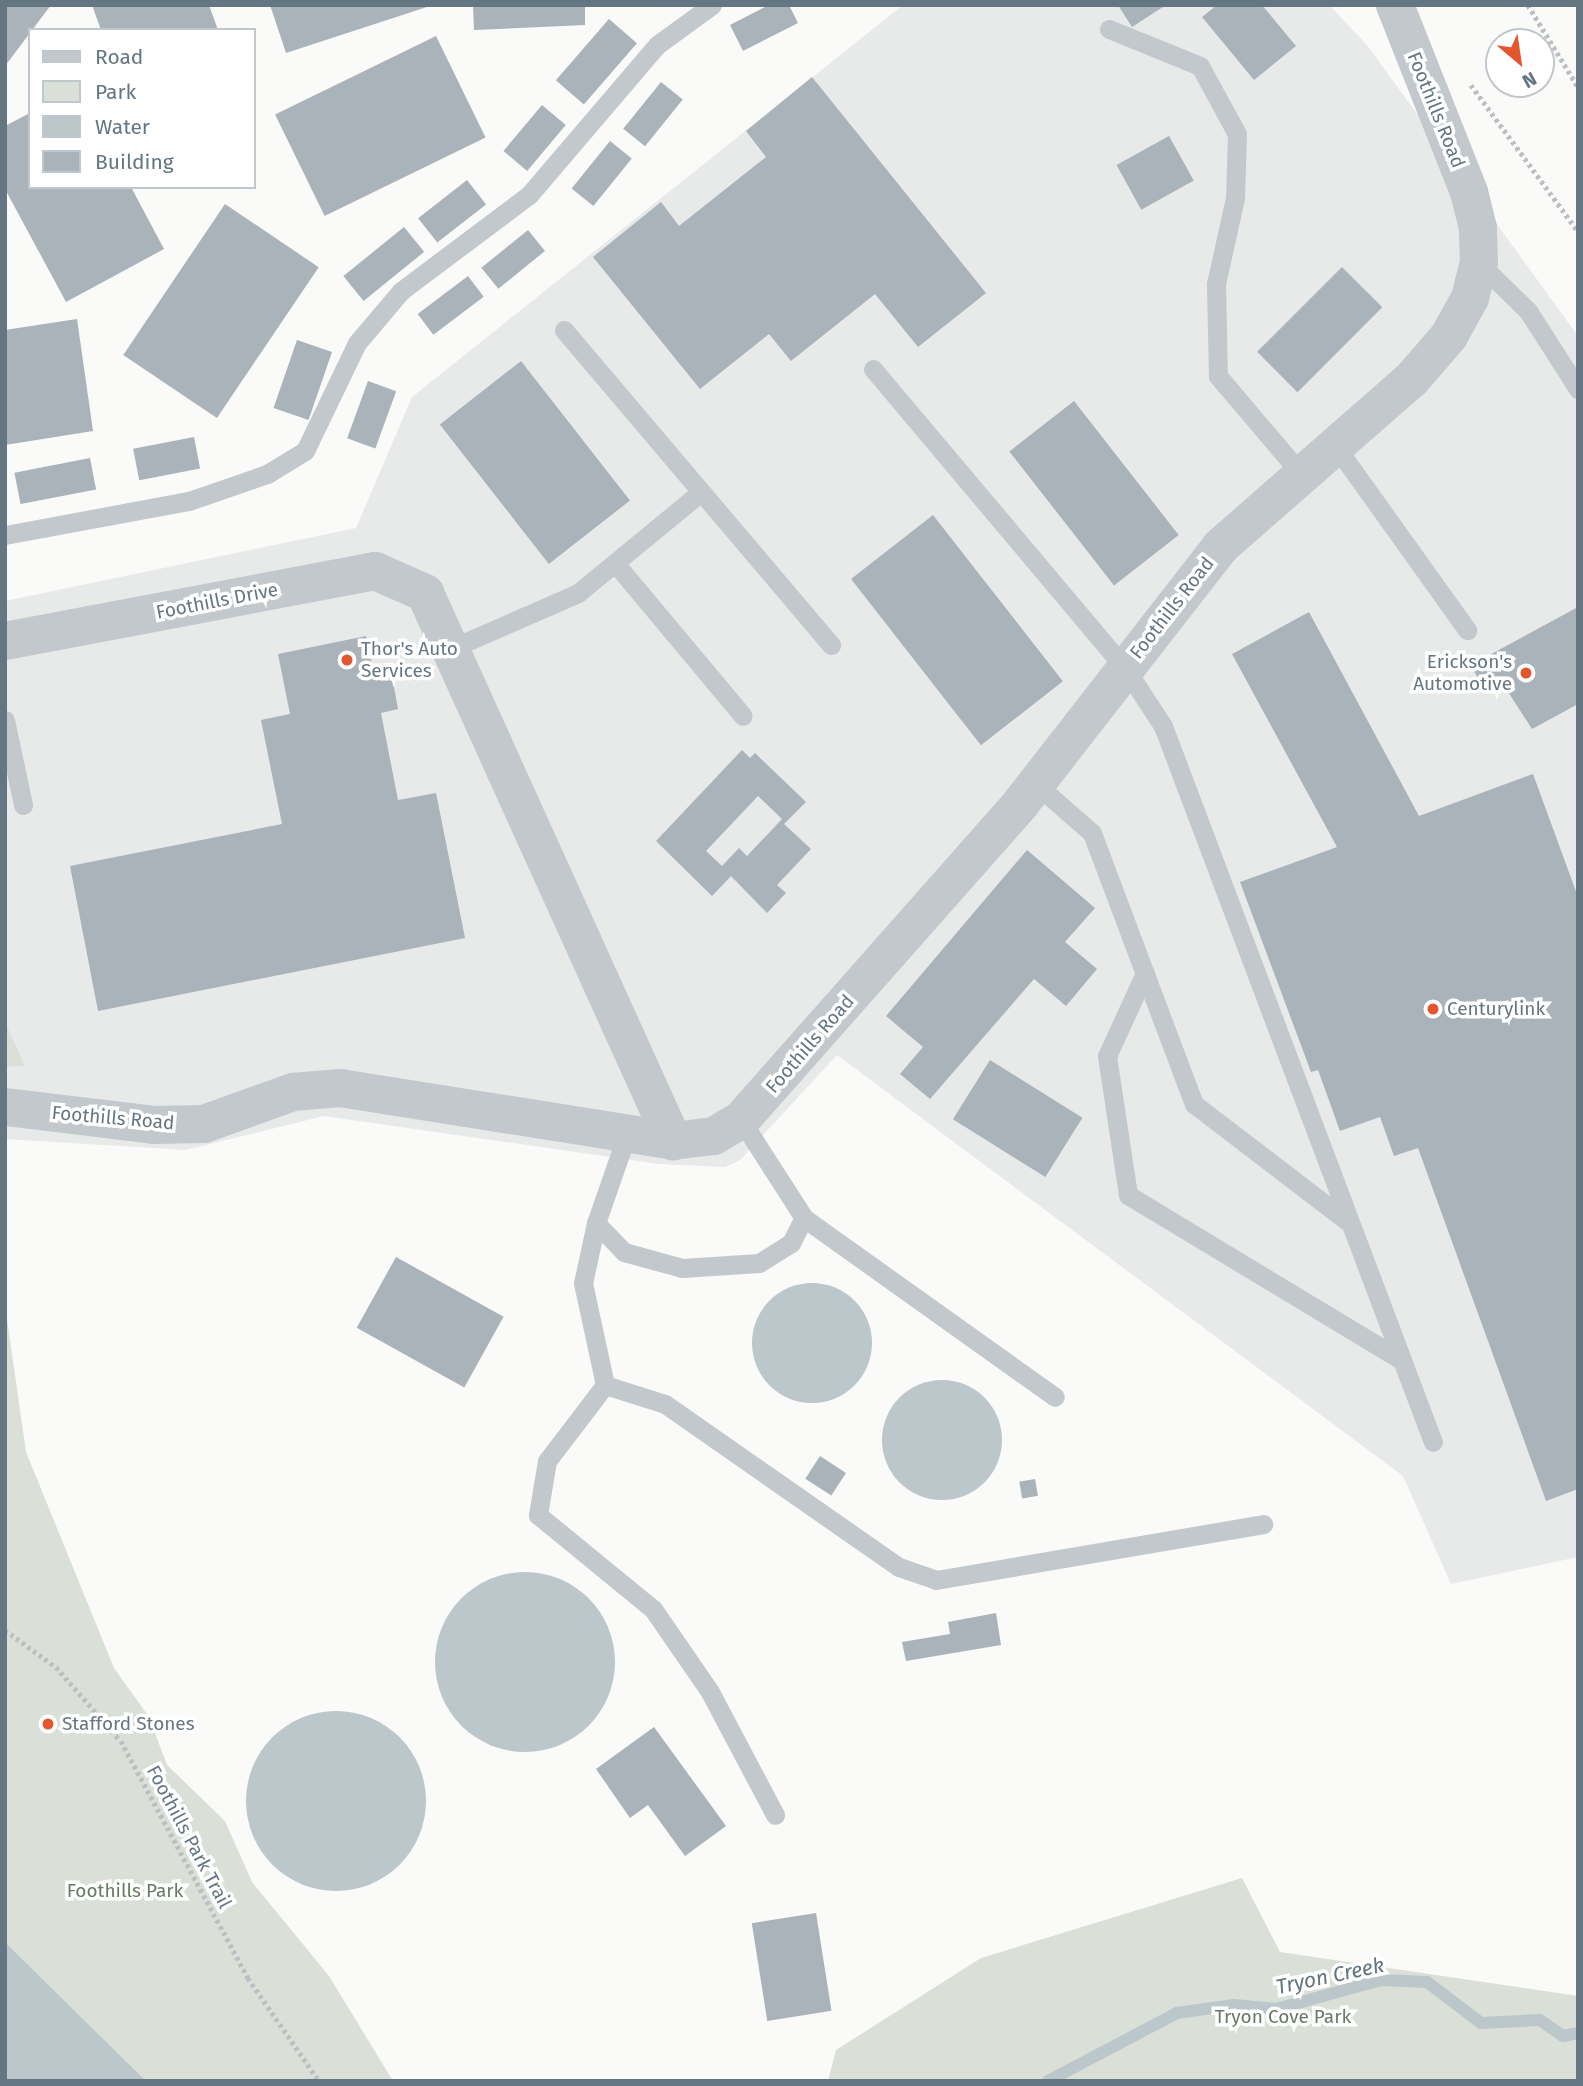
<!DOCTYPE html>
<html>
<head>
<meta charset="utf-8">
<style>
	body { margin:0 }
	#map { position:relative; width:1583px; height:2086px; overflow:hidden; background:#fafaf8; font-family:"Fira Sans",sans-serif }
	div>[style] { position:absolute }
	.built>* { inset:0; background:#e8e9e9 }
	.green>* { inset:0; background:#dadfd7 }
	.water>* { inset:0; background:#bbc7cb }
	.round { border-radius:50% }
	.stream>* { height:12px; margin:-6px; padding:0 6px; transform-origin:6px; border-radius:6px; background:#bbc7cb }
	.building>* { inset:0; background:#aab3b9; transform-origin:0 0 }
	.path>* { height:4.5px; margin-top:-2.25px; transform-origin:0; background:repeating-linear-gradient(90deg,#bbbfc2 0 3.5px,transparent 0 7px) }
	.service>* { height:19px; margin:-9.5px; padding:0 9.5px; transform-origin:9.5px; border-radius:9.5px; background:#c3c8cc }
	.minor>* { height:38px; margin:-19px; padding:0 19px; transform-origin:19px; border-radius:19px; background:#c3c8cc }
	.dots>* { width:19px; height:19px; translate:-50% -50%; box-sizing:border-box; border:4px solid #fff; border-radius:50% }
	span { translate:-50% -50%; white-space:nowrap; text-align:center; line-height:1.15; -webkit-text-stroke:7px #fff; paint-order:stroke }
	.street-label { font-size:19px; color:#657683 }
	.poi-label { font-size:19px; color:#657683 }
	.left { translate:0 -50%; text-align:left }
	.right { translate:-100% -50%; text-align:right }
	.park-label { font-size:19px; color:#687a64 }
	.water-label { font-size:21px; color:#60757c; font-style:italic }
	.frame { position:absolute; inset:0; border:7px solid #657683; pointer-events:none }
	.legend { position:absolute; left:28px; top:28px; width:228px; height:161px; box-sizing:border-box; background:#fff; border:2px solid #c1c8cd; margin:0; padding:9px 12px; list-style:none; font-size:21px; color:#657683 }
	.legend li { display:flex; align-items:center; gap:14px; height:35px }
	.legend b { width:35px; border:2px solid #c1c8cd }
	.north { position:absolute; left:1485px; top:28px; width:70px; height:70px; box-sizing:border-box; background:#fff; border:2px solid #c1c8cd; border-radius:50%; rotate:151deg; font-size:19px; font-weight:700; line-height:28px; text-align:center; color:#657683 }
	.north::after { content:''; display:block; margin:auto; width:24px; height:32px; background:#e4572e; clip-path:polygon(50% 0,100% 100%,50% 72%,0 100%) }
</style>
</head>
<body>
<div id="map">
	<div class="built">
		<div style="clip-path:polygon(903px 5px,1329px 5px,1367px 45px,1578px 336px,1578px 1557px,1451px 1584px,1403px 1476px,837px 1055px,740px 1160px,725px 1167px,659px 1164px,324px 1116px,186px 1150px,5px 1139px,5px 1067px,24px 1066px,5px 1022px,5px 601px,356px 528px,412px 397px)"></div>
	</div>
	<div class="green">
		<div style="clip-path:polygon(5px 1022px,25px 1066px,5px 1067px)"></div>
		<div style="clip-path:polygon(5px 1305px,26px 1452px,114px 1668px,149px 1717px,167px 1765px,225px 1821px,252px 1882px,329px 1976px,393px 2081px,146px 2081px,5px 1942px)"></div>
		<div style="clip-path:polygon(1242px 1878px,1280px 1952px,1578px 1996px,1578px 2081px,828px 2081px,836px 2050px,981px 1958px)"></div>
	</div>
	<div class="water">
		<div class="round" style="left:752px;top:1283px;width:120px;height:120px"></div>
		<div class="round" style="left:882px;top:1380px;width:120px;height:120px"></div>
		<div class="round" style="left:435px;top:1572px;width:180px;height:180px"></div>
		<div class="round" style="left:246px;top:1711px;width:180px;height:180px"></div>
		<div style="clip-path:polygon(5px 1943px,6px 1943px,146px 2081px,5px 2081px)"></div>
	</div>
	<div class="stream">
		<div style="left:1048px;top:2081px;width:146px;rotate:-27.8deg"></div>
		<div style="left:1177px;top:2013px;width:58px;rotate:-8deg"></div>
		<div style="left:1234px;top:2005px;width:42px;rotate:5.4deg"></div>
		<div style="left:1276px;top:2009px;width:109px;rotate:-15.4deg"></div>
		<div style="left:1381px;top:1980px;width:46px;rotate:2.5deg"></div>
		<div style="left:1427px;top:1982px;width:68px;rotate:37.2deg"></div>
		<div style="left:1481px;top:2023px;width:59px;rotate:-2.9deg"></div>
		<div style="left:1540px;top:2020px;width:28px;rotate:35deg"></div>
		<div style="left:1563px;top:2036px;width:15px;rotate:-11deg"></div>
	</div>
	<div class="building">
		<div style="clip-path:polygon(5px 5px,51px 5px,5px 66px)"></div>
		<div style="clip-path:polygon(92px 5px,209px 5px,218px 30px,101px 30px)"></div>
		<div style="clip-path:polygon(270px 5px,430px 5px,430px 6px,286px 53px)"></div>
		<div style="clip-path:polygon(473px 5px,585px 5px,585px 25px,474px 30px)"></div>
		<div style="clip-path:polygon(769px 5px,789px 5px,798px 23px,743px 51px,730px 25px)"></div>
		<div style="clip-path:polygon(1118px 5px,1166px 5px,1132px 27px)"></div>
		<div style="clip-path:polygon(1217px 5px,1262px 5px,1296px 46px,1254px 80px,1202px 17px)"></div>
		<div style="left:609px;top:19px;width:37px;height:81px;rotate:41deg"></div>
		<div style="left:436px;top:36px;width:113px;height:179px;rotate:64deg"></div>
		<div style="clip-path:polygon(812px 77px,986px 293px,918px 347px,875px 294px,791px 361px,769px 334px,700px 389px,593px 257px,661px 202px,679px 226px,766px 157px,746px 131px)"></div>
		<div style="left:661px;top:82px;width:28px;height:60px;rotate:39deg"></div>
		<div style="left:542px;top:105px;width:31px;height:60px;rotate:40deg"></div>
		<div style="clip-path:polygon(30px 113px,30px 187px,131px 187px,164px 249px,66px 302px,5px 189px,5px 126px)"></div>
		<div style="left:1169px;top:136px;width:51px;height:60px;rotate:61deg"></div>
		<div style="left:610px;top:141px;width:28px;height:61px;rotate:39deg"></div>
		<div style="left:467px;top:180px;width:31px;height:62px;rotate:52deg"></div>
		<div style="left:225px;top:204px;width:113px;height:182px;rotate:34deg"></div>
		<div style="left:404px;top:227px;width:32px;height:78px;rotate:51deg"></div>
		<div style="left:528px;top:230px;width:27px;height:60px;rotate:51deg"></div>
		<div style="left:1342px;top:267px;width:57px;height:120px;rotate:45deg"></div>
		<div style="left:468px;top:276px;width:26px;height:63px;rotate:53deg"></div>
		<div style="clip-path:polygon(77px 319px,93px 431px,5px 445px,5px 330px)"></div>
		<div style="left:297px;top:340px;width:37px;height:72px;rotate:19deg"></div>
		<div style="left:521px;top:361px;width:177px;height:103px;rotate:52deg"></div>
		<div style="left:368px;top:381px;width:30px;height:61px;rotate:20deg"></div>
		<div style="left:1074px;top:401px;width:170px;height:82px;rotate:52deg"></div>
		<div style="left:194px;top:437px;width:32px;height:62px;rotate:79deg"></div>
		<div style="left:90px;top:458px;width:32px;height:77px;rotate:79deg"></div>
		<div style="left:933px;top:515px;width:211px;height:104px;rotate:52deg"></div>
		<div style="clip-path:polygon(1578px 607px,1578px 704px,1532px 729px,1501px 681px,1484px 690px,1471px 665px)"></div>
		<div style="clip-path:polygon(1309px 612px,1419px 816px,1533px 774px,1578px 897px,1578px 1489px,1546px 1501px,1418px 1148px,1394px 1156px,1380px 1117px,1340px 1131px,1318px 1070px,1311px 1072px,1240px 882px,1337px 847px,1232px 654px)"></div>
		<div style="clip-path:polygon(366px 636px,373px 669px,390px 665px,398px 709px,381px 713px,398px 800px,436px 793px,465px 938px,98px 1011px,70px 866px,282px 824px,261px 720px,290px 714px,278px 654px)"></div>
		<div style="clip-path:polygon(evenodd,742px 750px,750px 758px,755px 753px,806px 802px,784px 824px,811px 849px,777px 885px,786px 893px,767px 913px,731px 876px,712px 896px,656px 841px,742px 750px,758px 796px,782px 819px,747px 856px,739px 848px,722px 866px,706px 851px,758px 796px)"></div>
		<div style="clip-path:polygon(1027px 850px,1095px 908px,1065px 942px,1097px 969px,1066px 1006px,1034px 979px,930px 1099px,900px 1074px,923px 1047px,886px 1016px)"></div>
		<div style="left:990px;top:1060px;width:109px;height:70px;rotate:32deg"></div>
		<div style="left:396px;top:1257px;width:123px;height:81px;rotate:29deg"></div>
		<div style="left:820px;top:1456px;width:31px;height:27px;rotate:33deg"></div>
		<div style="left:1035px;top:1479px;width:17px;height:16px;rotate:80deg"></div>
		<div style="clip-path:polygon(996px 1613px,1001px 1645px,906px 1661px,902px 1642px,950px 1634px,948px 1622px)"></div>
		<div style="clip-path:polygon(654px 1727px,726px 1826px,685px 1856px,648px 1805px,630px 1818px,596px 1769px)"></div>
		<div style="left:816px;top:1913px;width:99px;height:65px;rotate:81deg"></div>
	</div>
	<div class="path">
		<div style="left:1528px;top:5px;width:96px;rotate:58.6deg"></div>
		<div style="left:1471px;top:85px;width:181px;rotate:53.8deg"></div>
		<div style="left:5px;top:1630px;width:63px;rotate:36deg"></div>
		<div style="left:56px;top:1667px;width:98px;rotate:48.7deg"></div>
		<div style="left:121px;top:1741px;width:269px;rotate:61.8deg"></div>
		<div style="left:248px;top:1978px;width:125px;rotate:55.4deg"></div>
	</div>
	<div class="service">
		<div style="left:1109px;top:29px;width:98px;rotate:22.1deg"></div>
		<div style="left:1200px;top:66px;width:77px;rotate:61.4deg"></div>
		<div style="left:1237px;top:134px;width:64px;rotate:91.8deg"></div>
		<div style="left:1235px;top:198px;width:88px;rotate:102.5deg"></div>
		<div style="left:1216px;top:284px;width:92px;rotate:88.8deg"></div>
		<div style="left:1218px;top:376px;width:128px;rotate:49.7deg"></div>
		<div style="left:1479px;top:263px;width:69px;rotate:44.4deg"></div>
		<div style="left:1528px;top:311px;width:93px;rotate:57.3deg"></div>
		<div style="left:564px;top:330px;width:413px;rotate:49.7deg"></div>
		<div style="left:873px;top:369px;width:391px;rotate:49.9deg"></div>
		<div style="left:1125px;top:668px;width:69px;rotate:56.8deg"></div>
		<div style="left:1163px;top:726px;width:765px;rotate:69.34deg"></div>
		<div style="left:1334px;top:444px;width:229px;rotate:54.4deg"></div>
		<div style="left:5px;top:535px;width:187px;rotate:-10.5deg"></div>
		<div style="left:189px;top:501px;width:83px;rotate:-19.1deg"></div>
		<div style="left:267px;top:474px;width:44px;rotate:-31.2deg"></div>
		<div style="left:305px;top:451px;width:120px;rotate:-64.3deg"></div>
		<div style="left:357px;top:343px;width:68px;rotate:-49.8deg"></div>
		<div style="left:401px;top:291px;width:160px;rotate:-36.9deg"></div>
		<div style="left:529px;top:195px;width:197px;rotate:-49.5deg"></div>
		<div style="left:657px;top:45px;width:68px;rotate:-36deg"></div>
		<div style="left:615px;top:563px;width:199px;rotate:50.1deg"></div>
		<div style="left:450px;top:649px;width:140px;rotate:-23.6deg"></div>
		<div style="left:578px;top:593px;width:159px;rotate:-39.4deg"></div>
		<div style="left:5px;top:720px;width:87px;rotate:78deg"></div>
		<div style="left:1036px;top:784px;width:74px;rotate:41.2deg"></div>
		<div style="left:1092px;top:833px;width:290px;rotate:69.4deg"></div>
		<div style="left:1194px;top:1104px;width:193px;rotate:37.4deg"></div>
		<div style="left:1145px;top:973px;width:91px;rotate:114.6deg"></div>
		<div style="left:1107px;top:1056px;width:141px;rotate:81.4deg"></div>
		<div style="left:1128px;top:1195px;width:319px;rotate:31.1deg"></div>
		<div style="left:627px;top:1134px;width:94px;rotate:109.2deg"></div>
		<div style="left:596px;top:1223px;width:40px;rotate:46deg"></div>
		<div style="left:624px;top:1252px;width:60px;rotate:15.4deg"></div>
		<div style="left:682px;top:1268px;width:77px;rotate:-3.7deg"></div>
		<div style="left:759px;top:1263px;width:38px;rotate:-32deg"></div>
		<div style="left:791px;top:1243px;width:28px;rotate:-63deg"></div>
		<div style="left:804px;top:1218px;width:117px;rotate:-122.7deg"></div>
		<div style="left:804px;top:1218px;width:308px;rotate:35.5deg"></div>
		<div style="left:596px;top:1223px;width:61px;rotate:102.2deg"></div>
		<div style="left:583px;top:1283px;width:104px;rotate:77.8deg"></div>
		<div style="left:605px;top:1385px;width:96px;rotate:127.3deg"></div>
		<div style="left:547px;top:1461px;width:55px;rotate:99.5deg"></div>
		<div style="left:538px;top:1515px;width:149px;rotate:39.3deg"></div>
		<div style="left:653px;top:1609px;width:101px;rotate:55.5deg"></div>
		<div style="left:710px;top:1692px;width:139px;rotate:62.1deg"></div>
		<div style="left:605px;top:1385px;width:63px;rotate:17.6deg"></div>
		<div style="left:665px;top:1404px;width:285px;rotate:34.9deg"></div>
		<div style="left:899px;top:1567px;width:39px;rotate:19deg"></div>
		<div style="left:936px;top:1580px;width:332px;rotate:-9.7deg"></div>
	</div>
	<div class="minor">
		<div style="left:5px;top:641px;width:377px;rotate:-10.7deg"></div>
		<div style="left:375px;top:571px;width:55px;rotate:23.7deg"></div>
		<div style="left:425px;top:593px;width:602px;rotate:65.65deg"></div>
		<div style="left:6px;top:1107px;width:149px;rotate:6.9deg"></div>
		<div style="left:154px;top:1125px;width:50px;rotate:-1.1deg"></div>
		<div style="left:204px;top:1124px;width:95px;rotate:-19.8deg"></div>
		<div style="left:293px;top:1092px;width:47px;rotate:-4.9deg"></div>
		<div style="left:340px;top:1088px;width:337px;rotate:9deg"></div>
		<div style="left:673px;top:1141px;width:41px;rotate:-7deg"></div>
		<div style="left:714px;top:1136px;width:31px;rotate:-31deg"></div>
		<div style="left:741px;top:1120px;width:423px;rotate:-48.5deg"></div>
		<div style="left:1021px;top:803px;width:324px;rotate:-52.1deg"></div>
		<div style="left:1220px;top:547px;width:255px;rotate:-41.2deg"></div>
		<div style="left:1412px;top:379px;width:57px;rotate:-49.3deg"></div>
		<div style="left:1449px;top:336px;width:43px;rotate:-61.1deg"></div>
		<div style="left:1470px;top:298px;width:36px;rotate:-76deg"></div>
		<div style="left:1479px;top:263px;width:35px;rotate:-92deg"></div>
		<div style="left:1478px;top:228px;width:37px;rotate:-104deg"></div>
		<div style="left:1469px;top:192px;width:201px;rotate:-111.6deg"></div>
	</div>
	<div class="dots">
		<div style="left:347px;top:660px;background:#e4572e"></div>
		<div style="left:1526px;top:673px;background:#e4572e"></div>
		<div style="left:1433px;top:1009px;background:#e4572e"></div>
		<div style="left:48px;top:1724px;background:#e4572e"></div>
	</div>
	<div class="street-label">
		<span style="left:1436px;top:110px;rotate:68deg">Foothills Road</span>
		<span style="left:217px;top:601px;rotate:-11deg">Foothills Drive</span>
		<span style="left:1172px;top:608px;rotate:-52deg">Foothills Road</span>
		<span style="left:810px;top:1044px;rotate:-49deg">Foothills Road</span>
		<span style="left:113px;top:1118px;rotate:5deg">Foothills Road</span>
		<span style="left:189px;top:1837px;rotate:62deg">Foothills Park Trail</span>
	</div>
	<div class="poi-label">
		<span class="left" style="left:361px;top:660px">Thor's Auto<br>Services</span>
		<span class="right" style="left:1512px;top:673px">Erickson's<br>Automotive</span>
		<span class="left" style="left:1447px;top:1009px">Centurylink</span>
		<span class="left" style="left:62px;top:1724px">Stafford Stones</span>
	</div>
	<div class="park-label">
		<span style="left:125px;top:1891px">Foothills Park</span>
		<span style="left:1283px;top:2017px">Tryon Cove Park</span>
	</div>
	<div class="water-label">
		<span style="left:1330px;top:1976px;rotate:-12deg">Tryon Creek</span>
	</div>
	<div class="frame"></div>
	<ul class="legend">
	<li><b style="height:9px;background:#c3c8cc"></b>Road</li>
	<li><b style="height:19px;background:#dadfd7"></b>Park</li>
	<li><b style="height:19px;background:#bbc7cb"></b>Water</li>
	<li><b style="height:19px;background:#aab3b9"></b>Building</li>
	</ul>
	<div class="north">N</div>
</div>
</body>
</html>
